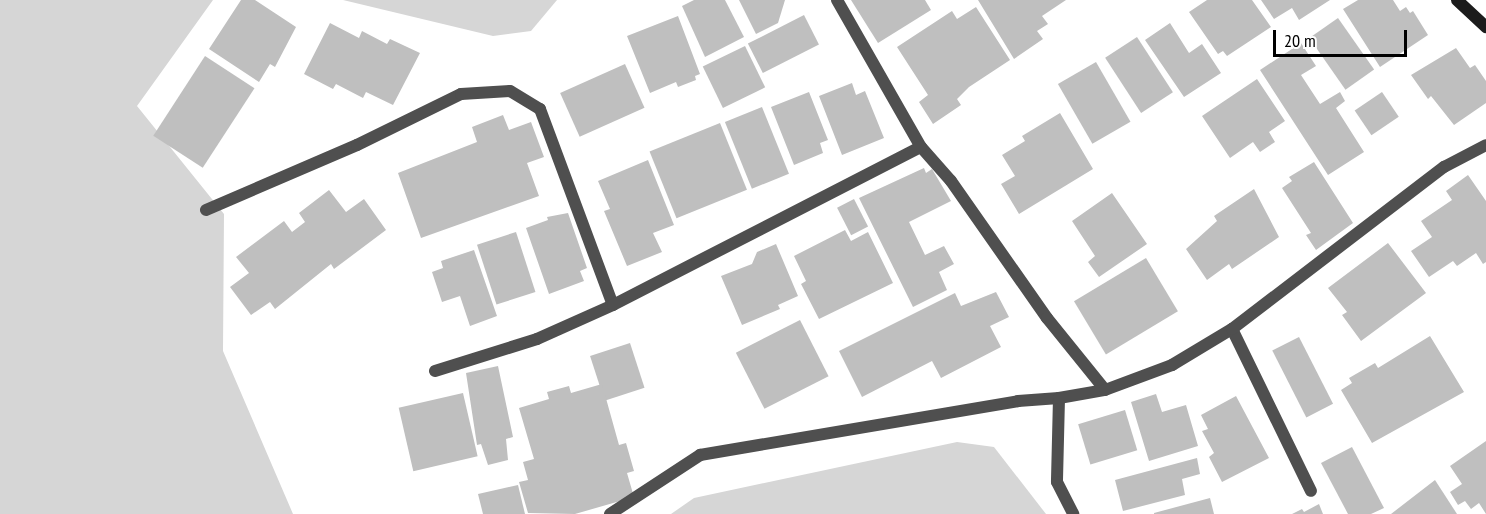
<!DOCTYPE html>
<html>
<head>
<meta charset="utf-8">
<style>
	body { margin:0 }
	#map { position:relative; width:1486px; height:514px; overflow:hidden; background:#fff; font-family:"PT Sans Narrow",sans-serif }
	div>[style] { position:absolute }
	.green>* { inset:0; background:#d6d6d6 }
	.building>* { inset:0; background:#bfbfbf; transform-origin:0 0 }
	.service>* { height:12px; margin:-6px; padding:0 6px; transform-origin:6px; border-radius:6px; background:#4f4f4f }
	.minor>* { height:12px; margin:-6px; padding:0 6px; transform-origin:6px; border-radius:6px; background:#4f4f4f }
	.secondary>* { height:12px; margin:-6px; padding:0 6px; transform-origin:6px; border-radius:6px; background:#1c1c1c }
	span { translate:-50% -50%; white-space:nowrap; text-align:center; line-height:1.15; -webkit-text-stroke:6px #fff; paint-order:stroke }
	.scale { position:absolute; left:1273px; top:30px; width:134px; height:27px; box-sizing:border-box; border:3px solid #000; border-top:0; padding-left:8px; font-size:18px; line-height:21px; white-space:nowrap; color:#000; -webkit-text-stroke:4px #fff; paint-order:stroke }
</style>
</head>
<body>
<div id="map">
	<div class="green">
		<div style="clip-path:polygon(0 0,213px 0,137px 106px,224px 214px,223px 351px,293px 514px,0 514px)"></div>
		<div style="clip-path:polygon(343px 0,557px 0,531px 31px,493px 36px)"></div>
		<div style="clip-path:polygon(957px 442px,994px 447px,1046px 514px,671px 514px,694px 498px)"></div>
	</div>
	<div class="building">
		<div style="clip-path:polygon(241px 0,255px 0,296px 27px,275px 67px,270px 64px,259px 82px,209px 49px)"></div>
		<div style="clip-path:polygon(694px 0,725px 0,744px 37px,705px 57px,682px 6px)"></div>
		<div style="clip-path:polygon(739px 0,785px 0,778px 23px,756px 34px)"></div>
		<div style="clip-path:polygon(851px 0,925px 0,931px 10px,878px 43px)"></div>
		<div style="clip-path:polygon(978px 0,1066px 0,1042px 16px,1048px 24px,1037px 31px,1043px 39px,1014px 59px)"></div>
		<div style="clip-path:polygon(1207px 0,1252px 0,1271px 27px,1227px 56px,1223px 51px,1218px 54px,1189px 12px)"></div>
		<div style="clip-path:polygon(1261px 0,1330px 0,1299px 20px,1292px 8px,1274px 19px)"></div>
		<div style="clip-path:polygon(1358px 0,1393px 0,1400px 11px,1406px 7px,1410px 13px,1413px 11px,1428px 35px,1380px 67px,1343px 9px)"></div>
		<div style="clip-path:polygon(976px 7px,1010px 60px,969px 87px,957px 99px,961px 105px,933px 124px,919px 102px,928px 95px,897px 47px,952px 11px,957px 19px)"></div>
		<div style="left:804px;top:15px;width:33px;height:63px;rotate:63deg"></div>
		<div style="clip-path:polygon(678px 16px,700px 74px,695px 76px,696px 80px,678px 87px,676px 82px,650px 93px,627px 36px)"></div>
		<div style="left:1338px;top:18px;width:63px;height:35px;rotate:55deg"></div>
		<div style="clip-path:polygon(330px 23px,359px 38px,362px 31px,387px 44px,390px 39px,420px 53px,393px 105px,366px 92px,363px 98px,336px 84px,333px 89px,304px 74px)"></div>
		<div style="clip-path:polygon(1170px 23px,1189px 53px,1202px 44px,1221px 73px,1184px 97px,1145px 40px)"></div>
		<div style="left:1137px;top:37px;width:66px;height:38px;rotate:57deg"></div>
		<div style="clip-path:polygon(1301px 43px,1316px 66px,1301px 75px,1320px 104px,1340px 92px,1345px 101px,1336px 108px,1364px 152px,1328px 175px,1260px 70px)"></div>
		<div style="left:745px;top:46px;width:46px;height:47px;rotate:64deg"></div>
		<div style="clip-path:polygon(1456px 48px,1470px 68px,1475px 65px,1486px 81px,1486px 103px,1454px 125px,1431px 96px,1428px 99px,1411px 75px)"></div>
		<div style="left:205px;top:56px;width:59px;height:95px;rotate:33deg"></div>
		<div style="left:1096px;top:62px;width:69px;height:44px;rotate:60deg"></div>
		<div style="left:625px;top:64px;width:48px;height:71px;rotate:66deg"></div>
		<div style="clip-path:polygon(1257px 79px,1285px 121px,1269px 132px,1275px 142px,1260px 152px,1253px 142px,1230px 158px,1202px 116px)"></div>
		<div style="clip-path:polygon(852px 83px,856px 95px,865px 91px,884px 138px,842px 155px,819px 96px)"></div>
		<div style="clip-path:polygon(809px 92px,828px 140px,820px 143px,823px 153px,794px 165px,771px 107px)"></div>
		<div style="left:1382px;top:92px;width:30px;height:33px;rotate:56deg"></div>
		<div style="left:762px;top:107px;width:72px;height:40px;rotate:68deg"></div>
		<div style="clip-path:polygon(1060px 113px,1093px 169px,1019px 214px,1001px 184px,1015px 176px,1002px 155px,1025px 141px,1022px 136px)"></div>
		<div style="clip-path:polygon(503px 115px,509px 130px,531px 122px,544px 157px,527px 163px,539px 196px,421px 238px,398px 173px,477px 142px,472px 127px)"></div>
		<div style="left:720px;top:123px;width:72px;height:76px;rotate:68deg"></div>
		<div style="clip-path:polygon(648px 160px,674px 225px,653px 233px,662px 252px,627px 266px,604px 211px,610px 209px,598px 181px)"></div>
		<div style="clip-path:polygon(1314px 162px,1353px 223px,1316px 250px,1306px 235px,1311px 233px,1282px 188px,1292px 181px,1289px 177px)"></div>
		<div style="clip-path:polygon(924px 168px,926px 173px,932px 169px,951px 201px,909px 222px,925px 255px,944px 246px,954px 264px,939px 272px,947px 290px,913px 307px,859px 198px)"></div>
		<div style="clip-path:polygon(1468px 175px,1486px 201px,1486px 262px,1483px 264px,1476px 253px,1457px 266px,1453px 261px,1429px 277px,1411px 251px,1432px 237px,1421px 221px,1452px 200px,1446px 191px)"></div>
		<div style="clip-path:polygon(1254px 189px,1279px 237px,1232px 269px,1229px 264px,1207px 280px,1186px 249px,1217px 221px,1214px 216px)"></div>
		<div style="clip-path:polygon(329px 190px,346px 212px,364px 199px,386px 230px,334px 269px,331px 264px,275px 309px,270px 302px,251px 315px,230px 287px,249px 273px,236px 257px,284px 221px,292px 232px,305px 222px,299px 213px)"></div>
		<div style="clip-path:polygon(1112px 193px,1147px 244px,1099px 277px,1088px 262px,1095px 256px,1072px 221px)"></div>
		<div style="left:854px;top:199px;width:31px;height:19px;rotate:63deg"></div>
		<div style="clip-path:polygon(568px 213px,587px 268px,580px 271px,584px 281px,549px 294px,526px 228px,548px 220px,547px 217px)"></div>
		<div style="clip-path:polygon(845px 230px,851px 241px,868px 232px,893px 283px,819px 319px,801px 284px,806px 281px,794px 256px)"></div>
		<div style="left:516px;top:232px;width:63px;height:41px;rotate:72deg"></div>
		<div style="clip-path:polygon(1388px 243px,1426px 293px,1361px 341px,1342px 315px,1347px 312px,1328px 288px)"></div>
		<div style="clip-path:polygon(776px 244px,798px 296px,778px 305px,780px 309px,742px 325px,721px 276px,752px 264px,757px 252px)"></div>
		<div style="clip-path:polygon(474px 250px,497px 316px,470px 326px,460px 296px,442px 302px,432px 272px,443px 268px,441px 261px)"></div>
		<div style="left:1146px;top:258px;width:62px;height:84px;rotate:59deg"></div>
		<div style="clip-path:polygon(996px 292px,1009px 317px,990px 326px,1001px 347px,941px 378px,932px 361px,862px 397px,839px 351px,955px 293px,961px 306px)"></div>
		<div style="left:800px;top:320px;width:63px;height:72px;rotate:63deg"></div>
		<div style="clip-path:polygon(1430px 336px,1464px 392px,1372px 443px,1341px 390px,1352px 383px,1349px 378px,1375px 363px,1378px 368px)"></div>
		<div style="left:1299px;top:337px;width:75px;height:30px;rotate:63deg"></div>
		<div style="left:630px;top:343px;width:47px;height:42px;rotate:72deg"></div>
		<div style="clip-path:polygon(498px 366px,513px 437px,506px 439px,508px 460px,488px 465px,481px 444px,477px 445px,466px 373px)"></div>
		<div style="clip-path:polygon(602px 384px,619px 445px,626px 443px,634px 471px,627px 473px,634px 497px,575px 514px,528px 513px,519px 482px,528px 480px,523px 462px,534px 459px,519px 408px,549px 399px,547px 392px,569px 386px,571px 393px)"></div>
		<div style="left:463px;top:393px;width:65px;height:66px;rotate:77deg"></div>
		<div style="clip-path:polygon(1156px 394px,1162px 412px,1186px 405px,1198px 446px,1149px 461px,1131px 402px)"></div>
		<div style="clip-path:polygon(1236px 396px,1269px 458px,1222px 482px,1209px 457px,1214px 453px,1202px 431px,1208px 429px,1201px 415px)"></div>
		<div style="left:1125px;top:410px;width:42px;height:49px;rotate:73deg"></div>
		<div style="clip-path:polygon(1486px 441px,1486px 514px,1479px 503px,1471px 509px,1465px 501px,1458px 505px,1450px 492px,1462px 484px,1450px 466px)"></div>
		<div style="clip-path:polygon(1352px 447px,1384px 508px,1371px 514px,1348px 514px,1321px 463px)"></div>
		<div style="clip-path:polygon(1197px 458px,1200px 474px,1182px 479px,1185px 495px,1123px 511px,1115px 480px)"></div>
		<div style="clip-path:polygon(1435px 480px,1457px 514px,1391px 514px)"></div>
		<div style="clip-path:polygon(518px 485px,525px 514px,483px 514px,478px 494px)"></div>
		<div style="clip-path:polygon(1210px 498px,1214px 514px,1154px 514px,1154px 513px)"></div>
		<div style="clip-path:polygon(1319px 504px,1323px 514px,1292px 514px,1302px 509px,1304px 512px)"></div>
	</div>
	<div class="service">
		<div style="left:206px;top:210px;width:164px;rotate:-23.3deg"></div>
		<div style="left:357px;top:145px;width:116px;rotate:-26.1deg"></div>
		<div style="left:461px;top:94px;width:49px;rotate:-3.5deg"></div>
		<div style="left:510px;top:91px;width:35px;rotate:31deg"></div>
		<div style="left:540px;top:109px;width:209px;rotate:69.6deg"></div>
		<div style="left:610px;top:514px;width:108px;rotate:-33.2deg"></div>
		<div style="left:700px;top:455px;width:323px;rotate:-9.6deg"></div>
		<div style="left:1018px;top:401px;width:41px;rotate:-4.2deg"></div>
		<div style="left:1059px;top:398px;width:84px;rotate:91.4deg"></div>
		<div style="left:1057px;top:482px;width:36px;rotate:63deg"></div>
	</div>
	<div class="minor">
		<div style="left:837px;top:0;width:169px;rotate:60.3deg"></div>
		<div style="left:921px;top:147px;width:45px;rotate:48.6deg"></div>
		<div style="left:951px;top:181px;width:167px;rotate:55deg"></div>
		<div style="left:1047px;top:318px;width:92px;rotate:51.1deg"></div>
		<div style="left:1232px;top:329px;width:180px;rotate:64deg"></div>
		<div style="left:435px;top:371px;width:107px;rotate:-17.4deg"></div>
		<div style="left:537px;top:339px;width:83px;rotate:-24.1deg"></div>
		<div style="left:613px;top:305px;width:346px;rotate:-27.2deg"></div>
		<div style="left:1059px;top:398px;width:47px;rotate:-9.9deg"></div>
		<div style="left:1105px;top:390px;width:72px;rotate:-20.5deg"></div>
		<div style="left:1172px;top:365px;width:70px;rotate:-31deg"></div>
		<div style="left:1232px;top:329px;width:267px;rotate:-37.4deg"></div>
		<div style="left:1444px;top:167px;width:47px;rotate:-27.6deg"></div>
	</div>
	<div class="secondary">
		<div style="left:1457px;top:0;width:40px;rotate:43deg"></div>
	</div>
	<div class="scale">20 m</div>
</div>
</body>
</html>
